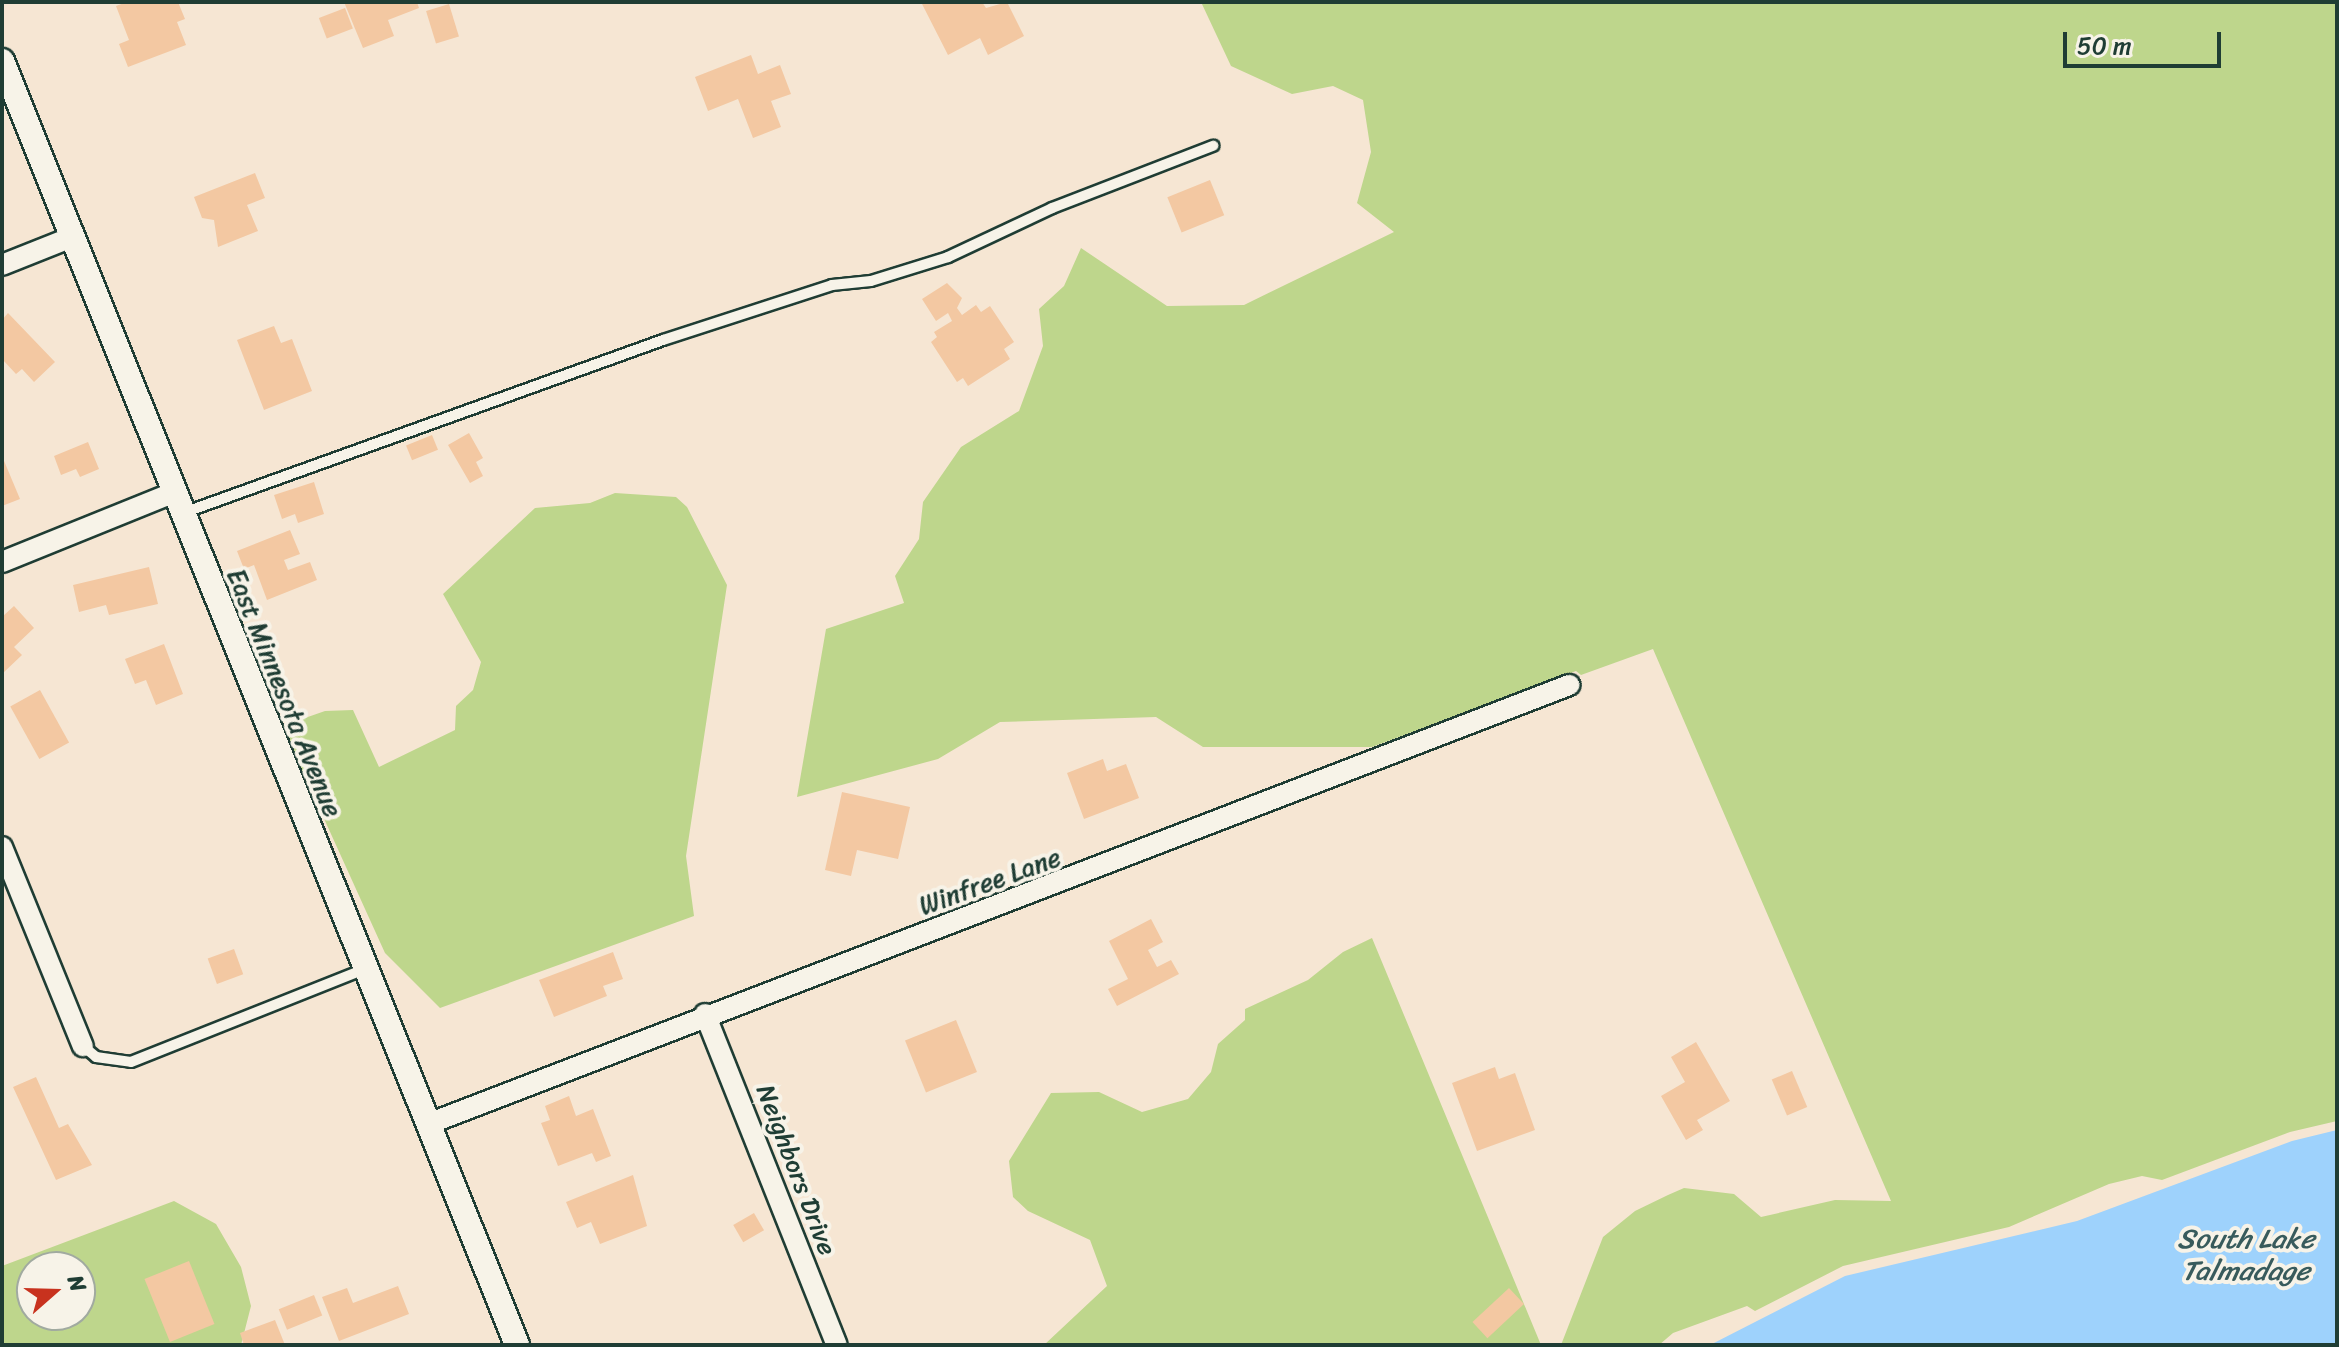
<!DOCTYPE html>
<html>
<head>
<meta charset="utf-8">
<style>
	body { margin:0 }
	#map { position:relative; width:2339px; height:1347px; overflow:hidden; background:#f6e6d3; font-family:Sriracha,sans-serif }
	div>[style] { position:absolute }
	.green>* { inset:0; background:#bed68c }
	.water>* { inset:0; background:#9ed2fc }
	.building>* { inset:0; background:#f3c8a2; transform-origin:0 0 }
	.roads { filter:drop-shadow(2px 0 #1f3d34) drop-shadow(-2px 0 #1f3d34) drop-shadow(0 2px #1f3d34) drop-shadow(0 -2px #1f3d34) }
	.service>* { height:10px; margin:-5px; padding:0 5px; transform-origin:5px; border-radius:5px; background:#f7f3e8 }
	.minor>* { height:20px; margin:-10px; padding:0 10px; transform-origin:10px; border-radius:10px; background:#f7f3e8 }
	.tertiary>* { height:24px; margin:-12px; padding:0 12px; transform-origin:12px; border-radius:12px; background:#f7f3e8 }
	span { translate:-50% -50%; white-space:nowrap; text-align:center; line-height:1.15; -webkit-text-stroke:8px #f7f3e8; paint-order:stroke }
	.street-label { font-size:26px; color:#1f3d34 }
	.water-label { font-size:28px; color:#385b5c; font-style:italic }
	.frame { position:absolute; inset:0; border:4px solid #1f3d34; pointer-events:none }
	.north { position:absolute; left:16px; top:1251px; width:80px; height:80px; box-sizing:border-box; background:#f7f3e8; border:2px solid #a1aaa0; border-radius:50%; rotate:70deg; font-size:22px; font-weight:700; line-height:32px; text-align:center; color:#1f3d34 }
	.north::after { content:''; display:block; margin:auto; width:28px; height:36px; background:#c8321e; clip-path:polygon(50% 0,100% 100%,50% 72%,0 100%) }
	.scale { position:absolute; left:2063px; top:32px; width:158px; height:36px; box-sizing:border-box; border:4px solid #1f3d34; border-top:0; padding-left:10px; font-size:24px; line-height:28px; white-space:nowrap; color:#1f3d34; -webkit-text-stroke:6px #f7f3e8; paint-order:stroke }
</style>
</head>
<body>
<div id="map">
	<div class="green">
		<div style="clip-path:polygon(1201px 2px,2337px 2px,2337px 1121px,2290px 1132px,2162px 1180px,2142px 1176px,2109px 1184px,2009px 1227px,1843px 1266px,1755px 1311px,1747px 1306px,1673px 1333px,1659px 1345px,1561px 1345px,1603px 1237px,1635px 1211px,1668px 1195px,1684px 1188px,1734px 1194px,1761px 1217px,1835px 1200px,1891px 1201px,1653px 649px,1581px 675px,1576px 671px,1372px 747px,1203px 747px,1156px 717px,1000px 722px,938px 759px,797px 797px,826px 629px,904px 603px,895px 576px,919px 539px,923px 502px,961px 447px,1019px 411px,1043px 346px,1039px 309px,1064px 286px,1081px 248px,1167px 306px,1244px 305px,1394px 232px,1357px 203px,1371px 152px,1363px 100px,1333px 86px,1292px 94px,1231px 66px)"></div>
		<div style="clip-path:polygon(615px 493px,676px 497px,687px 507px,727px 585px,686px 856px,694px 916px,440px 1008px,385px 953px,282px 726px,325px 711px,353px 710px,379px 767px,455px 730px,456px 706px,473px 690px,481px 662px,443px 594px,535px 508px,590px 503px)"></div>
		<div style="clip-path:polygon(1372px 938px,1541px 1345px,1044px 1345px,1107px 1286px,1090px 1240px,1028px 1211px,1013px 1197px,1009px 1161px,1051px 1093px,1099px 1092px,1142px 1112px,1188px 1099px,1211px 1072px,1218px 1044px,1245px 1020px,1245px 1009px,1308px 980px,1343px 952px)"></div>
		<div style="clip-path:polygon(evenodd,174px 1201px,216px 1224px,241px 1267px,251px 1306px,241px 1345px,2px 1345px,2px 1266px,174px 1201px,32px 1267px,80px 1267px,80px 1315px,32px 1315px,32px 1267px)"></div>
	</div>
	<div class="water">
		<div style="clip-path:polygon(2337px 1130px,2337px 1345px,1710px 1345px,1845px 1276px,2077px 1221px,2292px 1141px)"></div>
	</div>
	<div class="building">
		<div style="clip-path:polygon(127px 2px,178px 2px,185px 19px,177px 22px,186px 45px,128px 67px,119px 44px,129px 40px,116px 6px)"></div>
		<div style="clip-path:polygon(344px 2px,417px 2px,419px 8px,388px 20px,394px 36px,363px 48px)"></div>
		<div style="clip-path:polygon(982px 2px,986px 8px,1007px 2px,1024px 36px,988px 55px,980px 38px,948px 55px,922px 4px)"></div>
		<div style="left:449px;top:4px;width:34px;height:24px;rotate:73deg"></div>
		<div style="left:345px;top:8px;width:22px;height:28px;rotate:69deg"></div>
		<div style="clip-path:polygon(751px 55px,758px 74px,780px 65px,791px 94px,771px 101px,781px 127px,753px 138px,738px 99px,708px 111px,695px 77px)"></div>
		<div style="clip-path:polygon(255px 173px,265px 198px,247px 205px,258px 231px,218px 247px,214px 220px,202px 218px,194px 197px)"></div>
		<div style="left:1210px;top:180px;width:38px;height:46px;rotate:68deg"></div>
		<div style="clip-path:polygon(947px 283px,962px 298px,957px 308px,962px 315px,976px 305px,981px 312px,990px 306px,1014px 342px,1004px 349px,1010px 359px,968px 386px,963px 378px,957px 382px,931px 342px,937px 337px,934px 332px,952px 321px,948px 313px,936px 321px,922px 299px)"></div>
		<div style="clip-path:polygon(8px 313px,55px 362px,34px 382px,22px 369px,16px 374px,2px 359px,2px 320px)"></div>
		<div style="clip-path:polygon(274px 326px,281px 343px,292px 339px,312px 391px,264px 410px,237px 340px)"></div>
		<div style="clip-path:polygon(469px 433px,483px 458px,476px 462px,483px 476px,470px 483px,448px 445px)"></div>
		<div style="left:432px;top:435px;width:16px;height:28px;rotate:68deg"></div>
		<div style="clip-path:polygon(88px 442px,99px 469px,80px 477px,76px 469px,61px 475px,54px 456px)"></div>
		<div style="clip-path:polygon(2px 456px,20px 499px,2px 506px)"></div>
		<div style="clip-path:polygon(314px 482px,324px 514px,298px 523px,295px 514px,282px 519px,274px 495px)"></div>
		<div style="clip-path:polygon(290px 530px,300px 554px,284px 560px,288px 570px,310px 562px,317px 580px,267px 600px,254px 565px,244px 569px,237px 551px)"></div>
		<div style="clip-path:polygon(149px 567px,158px 604px,109px 615px,106px 605px,79px 612px,73px 585px)"></div>
		<div style="clip-path:polygon(14px 606px,34px 628px,14px 647px,22px 655px,2px 674px,2px 617px)"></div>
		<div style="clip-path:polygon(164px 644px,183px 694px,156px 705px,146px 680px,135px 684px,125px 659px)"></div>
		<div style="left:40px;top:690px;width:60px;height:34px;rotate:61deg"></div>
		<div style="clip-path:polygon(1103px 759px,1107px 771px,1126px 764px,1139px 798px,1084px 819px,1067px 773px)"></div>
		<div style="clip-path:polygon(842px 792px,910px 807px,898px 859px,857px 850px,851px 876px,825px 870px)"></div>
		<div style="clip-path:polygon(1151px 919px,1163px 942px,1148px 950px,1157px 967px,1171px 960px,1179px 974px,1117px 1006px,1108px 989px,1128px 979px,1109px 941px)"></div>
		<div style="left:234px;top:949px;width:27px;height:28px;rotate:70deg"></div>
		<div style="clip-path:polygon(613px 952px,623px 979px,603px 986px,607px 996px,554px 1017px,539px 980px)"></div>
		<div style="left:956px;top:1020px;width:56px;height:55px;rotate:68deg"></div>
		<div style="clip-path:polygon(1696px 1042px,1730px 1101px,1697px 1120px,1703px 1130px,1686px 1140px,1661px 1096px,1685px 1082px,1671px 1057px)"></div>
		<div style="clip-path:polygon(1495px 1067px,1499px 1079px,1515px 1073px,1535px 1130px,1477px 1151px,1452px 1083px)"></div>
		<div style="left:1792px;top:1071px;width:39px;height:22px;rotate:67deg"></div>
		<div style="clip-path:polygon(36px 1077px,59px 1128px,68px 1124px,92px 1165px,56px 1180px,13px 1087px)"></div>
		<div style="clip-path:polygon(569px 1096px,576px 1116px,593px 1109px,611px 1156px,596px 1162px,592px 1153px,558px 1166px,541px 1123px,550px 1120px,545px 1106px)"></div>
		<div style="clip-path:polygon(633px 1175px,647px 1226px,600px 1244px,591px 1222px,577px 1228px,566px 1202px)"></div>
		<div style="left:754px;top:1213px;width:20px;height:24px;rotate:60deg"></div>
		<div style="left:189px;top:1261px;width:68px;height:48px;rotate:68deg"></div>
		<div style="clip-path:polygon(398px 1286px,409px 1314px,339px 1341px,322px 1297px,347px 1288px,353px 1303px)"></div>
		<div style="left:1509px;top:1288px;width:22px;height:50px;rotate:47deg"></div>
		<div style="left:314px;top:1295px;width:22px;height:38px;rotate:68deg"></div>
		<div style="clip-path:polygon(275px 1320px,285px 1345px,244px 1345px,240px 1333px)"></div>
	</div>
	<div class="roads">
		<div class="service">
			<div style="left:183px;top:513px;width:510px;rotate:-19.82deg"></div>
			<div style="left:663px;top:340px;width:178px;rotate:-18deg"></div>
			<div style="left:832px;top:285px;width:39px;rotate:-6deg"></div>
			<div style="left:871px;top:281px;width:81px;rotate:-17.3deg"></div>
			<div style="left:948px;top:257px;width:115px;rotate:-25.2deg"></div>
			<div style="left:1052px;top:208px;width:173px;rotate:-21.1deg"></div>
			<div style="left:83px;top:1046px;width:17px;rotate:40deg"></div>
			<div style="left:96px;top:1057px;width:35px;rotate:8deg"></div>
			<div style="left:131px;top:1062px;width:252px;rotate:-21.7deg"></div>
		</div>
		<div class="minor">
			<div style="left:2px;top:265px;width:73px;rotate:-21.7deg"></div>
			<div style="left:2px;top:562px;width:184px;rotate:-22deg"></div>
			<div style="left:2px;top:847px;width:215px;rotate:67.9deg"></div>
			<div style="left:705px;top:1014px;width:356px;rotate:68.3deg"></div>
			<div style="left:428px;top:1124px;width:1223px;rotate:-21.04deg"></div>
		</div>
		<div class="tertiary">
			<div style="left:2px;top:61px;width:1383px;rotate:68.14deg"></div>
		</div>
	</div>
	<div class="street-label">
		<span style="left:284px;top:693px;rotate:68deg">East Minnesota Avenue</span>
		<span style="left:990px;top:882px;rotate:-20deg">Winfree Lane</span>
		<span style="left:796px;top:1170px;rotate:69deg">Neighbors Drive</span>
	</div>
	<div class="water-label">
		<span style="left:2246px;top:1255px">South Lake<br>Talmadage</span>
	</div>
	<div class="frame"></div>
	<div class="north">N</div>
	<div class="scale">50 m</div>
</div>
</body>
</html>
